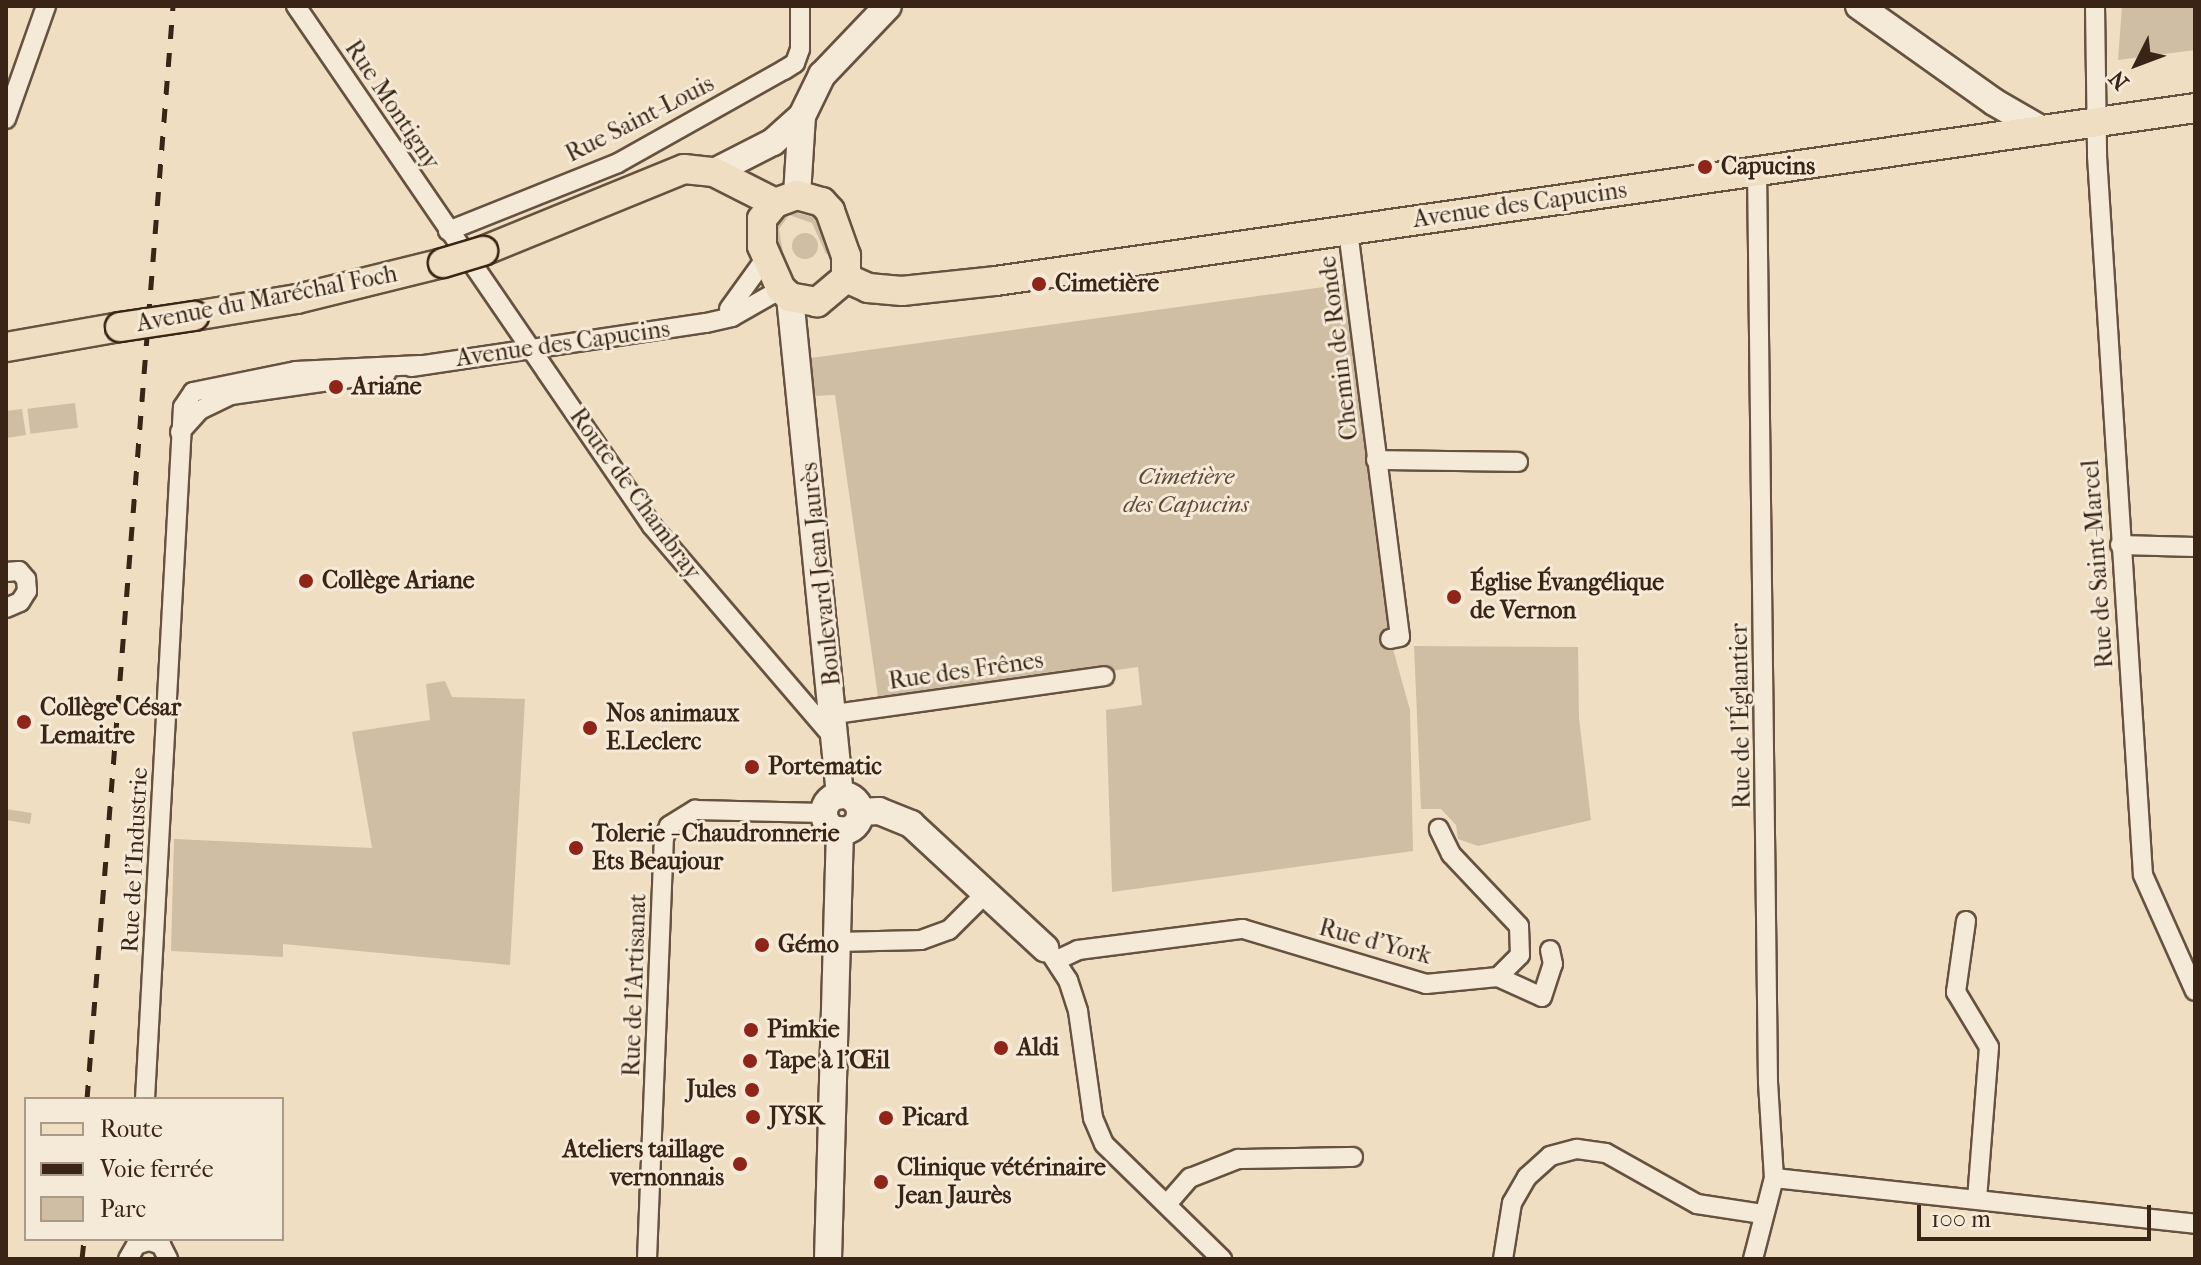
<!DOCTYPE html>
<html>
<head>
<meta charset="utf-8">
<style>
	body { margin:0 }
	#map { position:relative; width:2201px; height:1265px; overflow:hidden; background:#efdec1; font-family:"IM FELL French Canon",serif }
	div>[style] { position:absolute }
	.green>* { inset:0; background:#d0bea4; transform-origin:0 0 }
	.round { border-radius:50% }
	.roads { filter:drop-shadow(2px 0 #665240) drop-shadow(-2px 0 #665240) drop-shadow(0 2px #665240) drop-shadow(0 -2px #665240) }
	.street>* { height:18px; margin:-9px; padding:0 9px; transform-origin:9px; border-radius:9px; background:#f5ead7 }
	.secondary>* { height:26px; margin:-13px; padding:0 13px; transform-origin:13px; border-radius:13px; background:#f5ead7 }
	.secondary>.ring { margin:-13px; padding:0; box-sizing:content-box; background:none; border:26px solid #f5ead7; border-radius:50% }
	.primary>* { height:28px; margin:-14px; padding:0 14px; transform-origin:14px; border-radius:14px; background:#efdec1 }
	.rail>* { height:5px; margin-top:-2.5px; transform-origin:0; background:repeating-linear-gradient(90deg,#392415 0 14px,transparent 0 28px) }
	.bridges { filter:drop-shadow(2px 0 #392415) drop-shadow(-2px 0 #392415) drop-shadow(0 2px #392415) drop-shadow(0 -2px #392415) }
	.primary-bridge>* { height:28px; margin:-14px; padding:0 14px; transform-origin:14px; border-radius:14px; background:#efdec1 }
	.dots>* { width:22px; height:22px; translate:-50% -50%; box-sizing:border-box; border:4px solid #f5ead7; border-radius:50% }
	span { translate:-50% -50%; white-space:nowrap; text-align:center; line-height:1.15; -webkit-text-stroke:6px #f5ead7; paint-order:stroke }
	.street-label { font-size:24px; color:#392415 }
	.poi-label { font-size:24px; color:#392415; font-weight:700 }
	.left { translate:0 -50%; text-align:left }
	.right { translate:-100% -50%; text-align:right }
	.park-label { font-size:24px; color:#5f4a39; font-style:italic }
	.frame { position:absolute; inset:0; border:8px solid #392415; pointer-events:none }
	.legend { position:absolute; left:24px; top:1097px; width:260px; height:144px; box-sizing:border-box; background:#f5ead7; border:2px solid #aa9b89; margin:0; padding:10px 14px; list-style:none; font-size:24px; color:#392415 }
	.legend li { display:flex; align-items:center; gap:16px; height:40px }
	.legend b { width:40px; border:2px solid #aa9b89 }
	.north { position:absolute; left:2097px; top:24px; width:80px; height:80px; -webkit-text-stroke:6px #f5ead7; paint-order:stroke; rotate:228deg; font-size:22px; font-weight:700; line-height:32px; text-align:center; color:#392415 }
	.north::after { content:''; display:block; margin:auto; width:28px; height:36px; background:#392415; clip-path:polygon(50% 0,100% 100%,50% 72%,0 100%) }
	.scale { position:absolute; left:1917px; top:1205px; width:234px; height:36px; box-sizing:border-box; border:4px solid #392415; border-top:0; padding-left:10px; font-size:24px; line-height:28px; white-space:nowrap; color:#392415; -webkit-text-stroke:6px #f5ead7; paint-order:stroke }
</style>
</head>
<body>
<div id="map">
	<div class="green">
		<div style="clip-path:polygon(2122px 6px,2195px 6px,2195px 50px,2118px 60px)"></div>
		<div style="clip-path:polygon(793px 212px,814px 217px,831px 253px,826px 254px,812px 223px,789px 215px,779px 229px,784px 259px,780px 260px,773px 239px,775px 225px)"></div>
		<div class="round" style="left:792px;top:233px;width:26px;height:26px"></div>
		<div style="clip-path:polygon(1345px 284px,1392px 617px,1388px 631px,1410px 710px,1413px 851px,1112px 892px,1106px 710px,1142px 705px,1138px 667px,879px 704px,835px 395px,815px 396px,811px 358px)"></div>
		<div style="left:75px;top:403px;width:25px;height:48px;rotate:83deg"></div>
		<div style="clip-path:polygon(22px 409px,26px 435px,6px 438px,6px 411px)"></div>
		<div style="clip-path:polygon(1414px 646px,1578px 647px,1579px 718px,1591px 820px,1478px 846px,1458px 839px,1456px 825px,1441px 809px,1421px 809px)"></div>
		<div style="clip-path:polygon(445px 681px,452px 697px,525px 699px,510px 965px,283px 944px,283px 957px,171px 951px,174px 839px,372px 848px,352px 732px,430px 720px,426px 684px)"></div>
		<div style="left:6px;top:809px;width:26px;height:11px;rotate:9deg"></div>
	</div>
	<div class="roads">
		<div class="street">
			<div style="left:296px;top:6px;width:630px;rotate:55.6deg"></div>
			<div style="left:652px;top:526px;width:283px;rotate:49.4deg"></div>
			<div style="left:2095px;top:6px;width:150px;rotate:89.2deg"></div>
			<div style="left:2097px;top:156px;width:720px;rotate:86.34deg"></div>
			<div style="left:2143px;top:875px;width:127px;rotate:65.9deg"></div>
			<div style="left:6px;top:119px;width:120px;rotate:-70.5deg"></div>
			<div style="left:448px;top:231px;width:183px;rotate:-21.8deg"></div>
			<div style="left:618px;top:163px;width:190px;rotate:-29.3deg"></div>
			<div style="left:784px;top:70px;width:13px;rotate:-32deg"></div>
			<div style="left:795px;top:63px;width:15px;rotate:-70deg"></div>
			<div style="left:800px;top:49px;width:43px;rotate:-90deg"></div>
			<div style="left:1348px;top:231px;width:409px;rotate:82.7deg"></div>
			<div style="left:1400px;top:637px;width:10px;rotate:169deg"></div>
			<div style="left:729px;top:309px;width:62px;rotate:-54.2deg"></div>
			<div style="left:411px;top:367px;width:298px;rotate:-8.5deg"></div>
			<div style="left:706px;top:323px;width:27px;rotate:-13deg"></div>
			<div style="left:732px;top:317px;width:56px;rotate:-29.7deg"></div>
			<div style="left:180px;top:432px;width:30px;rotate:-48deg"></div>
			<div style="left:200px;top:410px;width:34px;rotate:-26deg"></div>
			<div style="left:231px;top:395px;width:157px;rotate:-8.1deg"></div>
			<div style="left:1376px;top:460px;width:142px;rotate:0.8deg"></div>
			<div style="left:2120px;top:545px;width:75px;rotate:1.5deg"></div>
			<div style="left:6px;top:572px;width:13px;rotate:-4deg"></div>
			<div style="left:19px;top:571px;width:11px;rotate:49deg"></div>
			<div style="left:26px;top:579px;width:12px;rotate:85deg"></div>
			<div style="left:27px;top:591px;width:13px;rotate:122deg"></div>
			<div style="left:20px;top:602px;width:15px;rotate:157deg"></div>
			<div style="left:835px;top:714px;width:272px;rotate:-8deg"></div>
			<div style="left:1966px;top:921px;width:72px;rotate:98deg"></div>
			<div style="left:1956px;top:992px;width:64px;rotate:59deg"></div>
			<div style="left:1989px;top:1047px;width:152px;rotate:94.5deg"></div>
			<div style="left:836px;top:942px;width:85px;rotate:-1.3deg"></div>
			<div style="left:921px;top:940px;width:30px;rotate:-20deg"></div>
			<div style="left:949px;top:930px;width:54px;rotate:-45deg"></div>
			<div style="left:1049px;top:951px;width:35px;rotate:57deg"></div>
			<div style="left:1068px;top:980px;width:33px;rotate:72deg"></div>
			<div style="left:1078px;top:1011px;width:108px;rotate:82deg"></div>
			<div style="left:1093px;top:1118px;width:28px;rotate:67deg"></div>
			<div style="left:1104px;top:1144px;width:165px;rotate:44.3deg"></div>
			<div style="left:1057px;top:960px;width:23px;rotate:-25deg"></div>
			<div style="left:1078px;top:950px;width:166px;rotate:-7.3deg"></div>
			<div style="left:1243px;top:929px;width:191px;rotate:16.7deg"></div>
			<div style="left:1426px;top:984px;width:72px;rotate:-5.6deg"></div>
			<div style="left:1498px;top:977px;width:31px;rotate:-45deg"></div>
			<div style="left:1520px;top:955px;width:29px;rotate:-92deg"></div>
			<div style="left:1519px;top:926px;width:99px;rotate:-133.4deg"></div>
			<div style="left:1451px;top:854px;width:28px;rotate:-116deg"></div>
			<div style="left:1498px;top:977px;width:48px;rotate:24.4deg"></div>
			<div style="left:1542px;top:997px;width:35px;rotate:-72deg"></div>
			<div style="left:1553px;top:964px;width:14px;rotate:-102deg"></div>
			<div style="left:145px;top:1099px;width:693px;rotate:-86.86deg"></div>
			<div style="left:183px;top:407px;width:18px;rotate:-56deg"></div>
			<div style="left:193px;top:392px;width:105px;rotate:-11.5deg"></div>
			<div style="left:296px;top:371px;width:124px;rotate:-2.8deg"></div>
			<div style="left:1774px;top:1178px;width:424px;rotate:6.2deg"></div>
			<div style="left:1167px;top:1204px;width:35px;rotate:-49deg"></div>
			<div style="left:1190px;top:1178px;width:52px;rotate:-21.6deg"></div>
			<div style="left:1238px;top:1159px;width:115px;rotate:-1deg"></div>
			<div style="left:128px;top:1259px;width:16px;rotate:-60deg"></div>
			<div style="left:136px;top:1245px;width:14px;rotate:-17deg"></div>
			<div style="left:149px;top:1241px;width:13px;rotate:18deg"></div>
			<div style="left:161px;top:1245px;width:16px;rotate:63deg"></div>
			<div style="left:647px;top:1259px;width:421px;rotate:-87.7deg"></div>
			<div style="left:664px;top:838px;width:13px;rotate:-67deg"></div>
			<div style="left:669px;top:826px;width:31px;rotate:-32deg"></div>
			<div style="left:695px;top:810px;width:129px;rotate:1.3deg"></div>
			<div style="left:1503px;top:1259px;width:57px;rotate:-80.9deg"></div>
			<div style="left:1512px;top:1203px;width:30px;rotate:-60deg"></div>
			<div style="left:1527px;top:1177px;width:31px;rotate:-42deg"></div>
			<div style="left:1550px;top:1156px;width:28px;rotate:-15deg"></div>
			<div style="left:1577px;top:1149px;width:29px;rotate:8deg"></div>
			<div style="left:1606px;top:1153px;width:104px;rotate:29.3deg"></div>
			<div style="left:1697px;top:1204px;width:66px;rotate:8.7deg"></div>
			<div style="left:1753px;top:1259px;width:84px;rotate:-75.5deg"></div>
			<div style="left:1774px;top:1178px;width:96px;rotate:-93.6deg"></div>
			<div style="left:1768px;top:1082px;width:912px;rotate:-90.69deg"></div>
		</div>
		<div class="secondary">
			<div style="left:1859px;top:6px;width:166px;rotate:35.4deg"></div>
			<div style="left:1994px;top:102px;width:58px;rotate:30.1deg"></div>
			<div style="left:714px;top:172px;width:66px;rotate:-27deg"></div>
			<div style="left:773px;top:142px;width:39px;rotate:-42deg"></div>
			<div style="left:797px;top:195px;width:79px;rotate:-86.4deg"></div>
			<div style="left:802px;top:116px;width:46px;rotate:-64deg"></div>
			<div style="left:822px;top:75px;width:95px;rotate:-46.3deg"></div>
			<div style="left:790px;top:297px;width:501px;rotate:84.27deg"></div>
			<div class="ring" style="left:824px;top:795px;width:10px;height:10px"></div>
			<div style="left:860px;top:812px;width:19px;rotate:-3deg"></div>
			<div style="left:879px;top:811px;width:35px;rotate:22deg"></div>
			<div style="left:911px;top:824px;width:183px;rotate:42.8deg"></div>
			<div style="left:828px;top:1259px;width:429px;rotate:-88.4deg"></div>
		</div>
		<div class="primary">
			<div style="left:797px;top:195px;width:26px;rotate:16deg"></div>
			<div style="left:822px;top:202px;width:12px;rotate:48deg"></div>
			<div style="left:830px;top:211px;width:48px;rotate:70.4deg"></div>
			<div style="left:846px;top:256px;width:22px;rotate:90deg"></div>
			<div style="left:846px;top:278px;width:38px;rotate:140deg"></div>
			<div style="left:817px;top:302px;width:27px;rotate:-170deg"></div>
			<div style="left:790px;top:297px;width:12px;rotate:-138deg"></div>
			<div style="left:781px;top:289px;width:47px;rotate:-113.8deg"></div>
			<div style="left:762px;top:246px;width:27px;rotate:-90deg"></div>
			<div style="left:762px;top:219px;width:21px;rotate:-51deg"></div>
			<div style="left:775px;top:203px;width:23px;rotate:-20deg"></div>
			<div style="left:483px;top:251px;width:217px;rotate:-22.2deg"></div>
			<div style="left:684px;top:169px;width:30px;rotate:6deg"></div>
			<div style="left:714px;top:172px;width:68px;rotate:26.9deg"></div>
			<div style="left:846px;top:278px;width:24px;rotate:24deg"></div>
			<div style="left:868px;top:288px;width:34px;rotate:5deg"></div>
			<div style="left:902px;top:291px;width:95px;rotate:-6.1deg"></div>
			<div style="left:996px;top:281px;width:1211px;rotate:-8.21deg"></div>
			<div style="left:194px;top:316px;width:104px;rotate:-9.4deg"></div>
			<div style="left:297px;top:299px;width:150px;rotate:-13.9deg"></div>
			<div style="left:6px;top:347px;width:116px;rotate:-10deg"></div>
		</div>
	</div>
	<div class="rail">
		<div style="left:87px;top:1099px;width:1096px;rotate:-85.5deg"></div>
		<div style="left:82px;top:1259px;width:20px;rotate:-84deg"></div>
	</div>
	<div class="bridges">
		<div class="primary-bridge">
			<div style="left:443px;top:263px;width:42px;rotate:-16.7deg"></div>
			<div style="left:120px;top:327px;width:75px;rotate:-8.5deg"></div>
		</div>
	</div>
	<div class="dots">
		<div style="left:1705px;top:167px;background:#8f2418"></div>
		<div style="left:1039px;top:284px;background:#8f2418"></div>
		<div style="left:336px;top:387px;background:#8f2418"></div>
		<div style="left:306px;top:581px;background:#8f2418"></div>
		<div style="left:1454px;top:597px;background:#8f2418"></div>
		<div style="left:24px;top:722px;background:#8f2418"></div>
		<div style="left:590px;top:728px;background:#8f2418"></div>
		<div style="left:752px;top:767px;background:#8f2418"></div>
		<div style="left:576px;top:848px;background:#8f2418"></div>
		<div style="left:762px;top:945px;background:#8f2418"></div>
		<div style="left:751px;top:1030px;background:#8f2418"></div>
		<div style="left:1001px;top:1048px;background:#8f2418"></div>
		<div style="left:750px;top:1061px;background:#8f2418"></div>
		<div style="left:752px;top:1090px;background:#8f2418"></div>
		<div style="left:753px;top:1117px;background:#8f2418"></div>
		<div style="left:886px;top:1118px;background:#8f2418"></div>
		<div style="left:740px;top:1164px;background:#8f2418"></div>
		<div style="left:881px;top:1182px;background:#8f2418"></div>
	</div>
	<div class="street-label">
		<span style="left:392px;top:105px;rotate:56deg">Rue Montigny</span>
		<span style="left:640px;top:119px;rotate:-27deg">Rue Saint-Louis</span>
		<span style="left:1520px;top:205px;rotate:-8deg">Avenue des Capucins</span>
		<span style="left:267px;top:299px;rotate:-11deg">Avenue du Maréchal Foch</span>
		<span style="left:563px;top:344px;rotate:-8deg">Avenue des Capucins</span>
		<span style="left:1339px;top:348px;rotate:-97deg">Chemin de Ronde</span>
		<span style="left:635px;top:494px;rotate:54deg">Route de Chambray</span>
		<span style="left:2098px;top:564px;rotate:-94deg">Rue de Saint-Marcel</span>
		<span style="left:821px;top:574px;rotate:-96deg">Boulevard Jean Jaurès</span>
		<span style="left:966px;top:671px;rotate:-8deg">Rue des Frênes</span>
		<span style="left:1741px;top:716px;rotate:-91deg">Rue de l'Églantier</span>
		<span style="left:135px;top:860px;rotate:-87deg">Rue de l'Industrie</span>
		<span style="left:1375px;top:942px;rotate:15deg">Rue d'York</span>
		<span style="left:635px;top:985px;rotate:-88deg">Rue de l'Artisanat</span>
	</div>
	<div class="poi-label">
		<span class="left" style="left:1721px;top:167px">Capucins</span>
		<span class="left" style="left:1055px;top:284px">Cimetière</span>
		<span class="left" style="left:352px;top:387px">Ariane</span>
		<span class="left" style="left:322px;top:581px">Collège Ariane</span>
		<span class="left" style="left:1470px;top:597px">Église Évangélique<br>de Vernon</span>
		<span class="left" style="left:40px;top:722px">Collège César<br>Lemaitre</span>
		<span class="left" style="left:606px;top:728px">Nos animaux<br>E.Leclerc</span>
		<span class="left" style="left:768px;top:767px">Portematic</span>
		<span class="left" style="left:592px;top:848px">Tolerie - Chaudronnerie<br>Ets Beaujour</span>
		<span class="left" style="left:778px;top:945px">Gémo</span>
		<span class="left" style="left:767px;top:1030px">Pimkie</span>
		<span class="left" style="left:1017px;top:1048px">Aldi</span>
		<span class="left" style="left:766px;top:1061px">Tape à l'Œil</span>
		<span class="right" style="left:736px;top:1090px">Jules</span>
		<span class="left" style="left:769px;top:1117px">JYSK</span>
		<span class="left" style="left:902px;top:1118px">Picard</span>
		<span class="right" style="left:724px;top:1164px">Ateliers taillage<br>vernonnais</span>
		<span class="left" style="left:897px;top:1182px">Clinique vétérinaire<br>Jean Jaurès</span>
	</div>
	<div class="park-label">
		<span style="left:1186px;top:491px">Cimetière<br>des Capucins</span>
	</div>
	<div class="frame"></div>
	<ul class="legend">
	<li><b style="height:10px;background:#efdec1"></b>Route</li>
	<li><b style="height:10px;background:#392415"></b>Voie ferrée</li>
	<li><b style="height:22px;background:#d0bea4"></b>Parc</li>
	</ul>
	<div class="north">N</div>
	<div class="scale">100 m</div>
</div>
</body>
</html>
